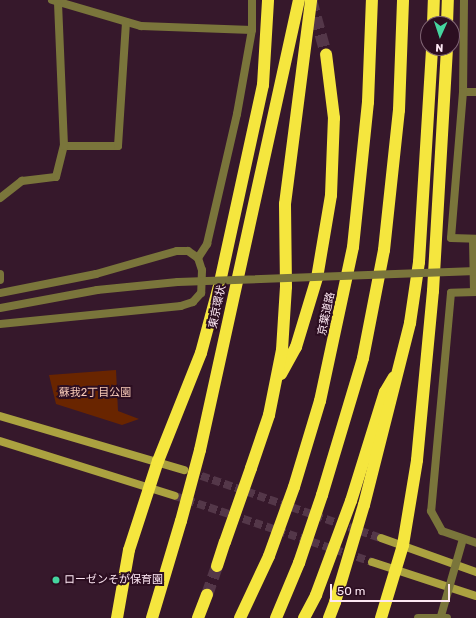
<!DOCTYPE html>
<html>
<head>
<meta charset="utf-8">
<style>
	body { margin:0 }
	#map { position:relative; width:476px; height:618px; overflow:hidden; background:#36182b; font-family:Rubik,"Noto Sans JP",sans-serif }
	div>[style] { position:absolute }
	.green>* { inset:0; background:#692500 }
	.secondary-tunnel>* { height:8px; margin-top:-4px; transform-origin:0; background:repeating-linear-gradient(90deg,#543749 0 8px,transparent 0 12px) }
	.highway-tunnel>* { height:12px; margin-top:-6px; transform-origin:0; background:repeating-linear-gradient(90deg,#543749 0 12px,transparent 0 18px) }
	.street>* { height:8px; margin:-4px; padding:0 4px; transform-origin:4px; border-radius:4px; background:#7a753b }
	.secondary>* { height:8px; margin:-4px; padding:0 4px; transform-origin:4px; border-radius:4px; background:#aba240 }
	.highway>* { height:12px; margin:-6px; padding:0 6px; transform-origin:6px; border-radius:6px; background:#f5e63e }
	.street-bridge>* { height:8px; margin:-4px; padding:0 4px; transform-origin:4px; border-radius:4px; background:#7a753b }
	.highway-bridge>* { height:12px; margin:-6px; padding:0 6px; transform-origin:6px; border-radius:6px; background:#f5e63e }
	.dots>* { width:11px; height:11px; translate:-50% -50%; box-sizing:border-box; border:2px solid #2c0e21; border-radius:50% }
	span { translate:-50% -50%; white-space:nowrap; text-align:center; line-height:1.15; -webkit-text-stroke:4px #2c0e21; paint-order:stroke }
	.street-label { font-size:11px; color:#fde7f3 }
	.park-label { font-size:11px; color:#f8cab7 }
	.poi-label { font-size:11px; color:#fde7f3 }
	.left { translate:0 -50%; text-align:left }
	.north { position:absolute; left:420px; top:16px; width:40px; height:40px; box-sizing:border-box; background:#2c0e21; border:1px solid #806575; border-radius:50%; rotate:183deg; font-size:11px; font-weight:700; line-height:16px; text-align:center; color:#fde7f3 }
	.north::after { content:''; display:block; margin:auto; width:14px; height:18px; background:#45d49f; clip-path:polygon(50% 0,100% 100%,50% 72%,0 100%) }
	.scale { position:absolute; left:330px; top:584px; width:120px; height:18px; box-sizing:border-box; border:2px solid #fde7f3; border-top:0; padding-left:5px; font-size:12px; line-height:14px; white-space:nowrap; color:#fde7f3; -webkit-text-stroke:3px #2c0e21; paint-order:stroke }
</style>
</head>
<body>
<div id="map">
	<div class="green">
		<div style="clip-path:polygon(116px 370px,118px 411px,139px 419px,122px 425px,56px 404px,49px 375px)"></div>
	</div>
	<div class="secondary-tunnel">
		<div style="left:190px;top:472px;width:202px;rotate:19.1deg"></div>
		<div style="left:175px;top:496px;width:208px;rotate:18.5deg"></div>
	</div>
	<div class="highway-tunnel">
		<div style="left:311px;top:0;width:56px;rotate:74.5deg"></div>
		<div style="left:207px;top:595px;width:31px;rotate:-71deg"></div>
	</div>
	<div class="street">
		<div style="left:52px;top:0;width:93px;rotate:16.3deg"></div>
		<div style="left:141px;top:26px;width:111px;rotate:2.1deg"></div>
		<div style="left:464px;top:0;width:92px;rotate:90.6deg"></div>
		<div style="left:463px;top:92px;width:13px"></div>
		<div style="left:463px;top:92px;width:146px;rotate:94.7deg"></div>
		<div style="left:451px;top:238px;width:25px;rotate:2deg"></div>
		<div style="left:64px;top:146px;width:54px"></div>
		<div style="left:118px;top:146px;width:124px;rotate:-86.3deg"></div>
		<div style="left:0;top:198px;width:28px;rotate:-38deg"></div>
		<div style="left:22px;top:181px;width:34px;rotate:-7deg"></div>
		<div style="left:56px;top:177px;width:32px;rotate:-76deg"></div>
		<div style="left:64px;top:146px;width:144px;rotate:-92.4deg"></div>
		<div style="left:473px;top:239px;width:53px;rotate:88.9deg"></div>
		<div style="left:198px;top:258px;width:17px;rotate:-57deg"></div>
		<div style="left:207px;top:244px;width:133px;rotate:-77deg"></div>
		<div style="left:237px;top:114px;width:85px;rotate:-79.9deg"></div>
		<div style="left:252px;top:30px;width:30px;rotate:-90deg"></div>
		<div style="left:0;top:274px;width:6px;rotate:90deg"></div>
		<div style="left:476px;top:292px;width:25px;rotate:178deg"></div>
		<div style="left:451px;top:293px;width:219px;rotate:95.2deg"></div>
		<div style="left:431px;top:511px;width:23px;rotate:61deg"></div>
		<div style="left:442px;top:531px;width:36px;rotate:19deg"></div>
		<div style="left:0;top:293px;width:98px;rotate:-11.2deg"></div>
		<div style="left:96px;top:274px;width:84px;rotate:-15.9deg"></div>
		<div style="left:177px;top:251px;width:11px"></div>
		<div style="left:188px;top:251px;width:12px;rotate:35deg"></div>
		<div style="left:198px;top:258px;width:13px;rotate:72deg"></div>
		<div style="left:202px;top:270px;width:23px;rotate:92deg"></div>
		<div style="left:201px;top:293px;width:12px;rotate:132deg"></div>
		<div style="left:193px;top:302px;width:13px;rotate:162deg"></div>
		<div style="left:181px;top:306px;width:182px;rotate:174.3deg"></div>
		<div style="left:418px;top:618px;width:29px"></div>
	</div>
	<div class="secondary">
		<div style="left:0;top:416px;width:192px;rotate:16.4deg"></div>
		<div style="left:0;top:441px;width:183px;rotate:17.4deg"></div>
		<div style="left:381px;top:538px;width:101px;rotate:19.7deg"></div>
		<div style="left:372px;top:562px;width:109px;rotate:18.1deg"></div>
	</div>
	<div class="highway">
		<div style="left:433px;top:24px;width:24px;rotate:-88deg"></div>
		<div style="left:447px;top:24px;width:24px;rotate:-88deg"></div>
		<div style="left:281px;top:374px;width:31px;rotate:-61deg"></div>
		<div style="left:296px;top:347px;width:72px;rotate:-73.1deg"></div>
		<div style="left:317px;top:278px;width:84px;rotate:-80.4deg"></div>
		<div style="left:331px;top:195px;width:77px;rotate:-87.8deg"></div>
		<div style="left:334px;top:118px;width:64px;rotate:-97.1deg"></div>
		<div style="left:200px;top:450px;width:461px;rotate:-77.6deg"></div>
		<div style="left:251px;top:468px;width:56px;rotate:-71.2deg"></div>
		<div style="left:269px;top:415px;width:66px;rotate:-78.7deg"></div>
		<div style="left:282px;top:350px;width:63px;rotate:-86.4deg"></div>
		<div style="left:286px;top:287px;width:83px;rotate:-90.7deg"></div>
		<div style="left:285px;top:204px;width:206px;rotate:-82.7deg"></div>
		<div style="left:294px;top:487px;width:90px;rotate:-73.2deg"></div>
		<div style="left:320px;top:401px;width:157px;rotate:-77.9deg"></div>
		<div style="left:353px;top:247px;width:146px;rotate:-84.1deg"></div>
		<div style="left:368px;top:102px;width:102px;rotate:-87.8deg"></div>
		<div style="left:322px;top:495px;width:143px;rotate:-73.3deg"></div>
		<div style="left:363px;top:358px;width:110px;rotate:-79deg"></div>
		<div style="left:384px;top:250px;width:141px;rotate:-83.9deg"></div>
		<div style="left:399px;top:110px;width:110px;rotate:-87.9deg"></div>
		<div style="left:351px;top:501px;width:114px;rotate:-72.7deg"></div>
		<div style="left:385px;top:392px;width:17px;rotate:-59deg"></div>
		<div style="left:364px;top:505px;width:188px;rotate:-75.8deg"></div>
		<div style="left:410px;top:323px;width:62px;rotate:-81.6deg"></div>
		<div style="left:419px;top:262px;width:214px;rotate:-86.5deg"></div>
		<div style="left:217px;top:566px;width:25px;rotate:-72deg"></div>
		<div style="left:117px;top:618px;width:69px;rotate:-80deg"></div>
		<div style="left:129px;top:550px;width:94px;rotate:-72deg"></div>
		<div style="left:158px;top:461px;width:116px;rotate:-68.3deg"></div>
		<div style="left:201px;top:353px;width:73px;rotate:-75deg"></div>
		<div style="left:220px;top:282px;width:202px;rotate:-77.7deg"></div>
		<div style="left:263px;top:85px;width:85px;rotate:-86.6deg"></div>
		<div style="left:152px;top:618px;width:101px;rotate:-73.4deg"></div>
		<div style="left:198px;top:618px;width:25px;rotate:-69deg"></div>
		<div style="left:240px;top:618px;width:68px;rotate:-64.9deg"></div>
		<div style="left:276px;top:618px;width:60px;rotate:-67.3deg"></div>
		<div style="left:304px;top:618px;width:26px;rotate:-62deg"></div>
		<div style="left:329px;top:618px;width:17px;rotate:-69deg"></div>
		<div style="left:381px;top:618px;width:76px;rotate:-73.2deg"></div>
		<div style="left:403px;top:545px;width:86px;rotate:-80.6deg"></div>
		<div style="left:417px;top:460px;width:170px;rotate:-84.6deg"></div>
		<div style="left:433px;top:291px;width:243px;rotate:-86.7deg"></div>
	</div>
	<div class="street-bridge">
		<div style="left:0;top:308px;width:99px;rotate:-10.5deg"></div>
		<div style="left:97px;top:290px;width:81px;rotate:-5.6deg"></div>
		<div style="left:178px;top:282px;width:298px;rotate:-2.1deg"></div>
		<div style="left:441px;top:616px;width:80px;rotate:-74.1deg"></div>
	</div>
	<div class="highway-bridge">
		<div style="left:181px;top:521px;width:73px;rotate:-75deg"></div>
		<div style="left:225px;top:542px;width:78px;rotate:-70.6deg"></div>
		<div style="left:269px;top:556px;width:73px;rotate:-70.1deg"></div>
		<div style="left:299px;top:563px;width:72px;rotate:-71.3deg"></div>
		<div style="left:316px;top:595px;width:100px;rotate:-69.6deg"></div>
		<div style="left:335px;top:602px;width:101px;rotate:-73.4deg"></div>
	</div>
	<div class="dots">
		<div style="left:56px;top:580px;background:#45d49f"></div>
	</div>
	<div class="street-label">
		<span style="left:218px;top:307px;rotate:-78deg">東京環状</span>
		<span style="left:327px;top:314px;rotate:-78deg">京葉道路</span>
	</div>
	<div class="park-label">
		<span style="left:95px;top:393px">蘇我2丁目公園</span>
	</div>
	<div class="poi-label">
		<span class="left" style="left:64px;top:580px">ローゼンそが保育園</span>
	</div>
	<div class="north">N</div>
	<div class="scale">50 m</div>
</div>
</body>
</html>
